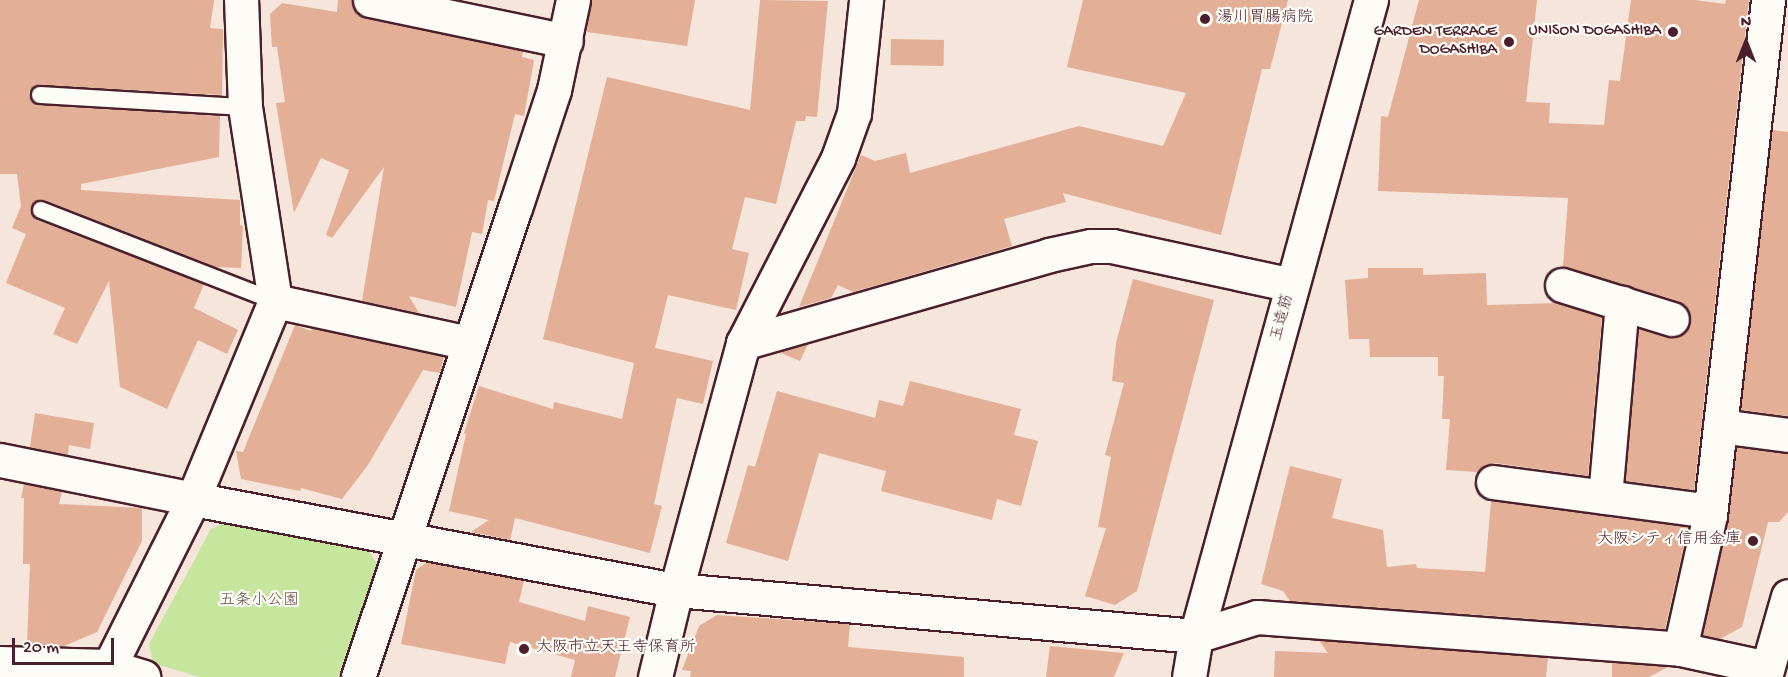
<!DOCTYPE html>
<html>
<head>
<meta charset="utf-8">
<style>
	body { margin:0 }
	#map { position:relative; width:1788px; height:677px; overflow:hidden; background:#f5e5da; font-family:"Gochi Hand","Klee One",sans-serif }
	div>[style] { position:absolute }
	.green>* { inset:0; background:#c6e69e }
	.building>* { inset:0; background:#e3af96; transform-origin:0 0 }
	.roads { filter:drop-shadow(2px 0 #4a1f2b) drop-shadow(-2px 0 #4a1f2b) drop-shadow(0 2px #4a1f2b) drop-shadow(0 -2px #4a1f2b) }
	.service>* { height:16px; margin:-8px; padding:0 8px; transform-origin:8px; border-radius:8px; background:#fdfcf7 }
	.minor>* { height:33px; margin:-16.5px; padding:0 16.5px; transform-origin:16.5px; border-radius:16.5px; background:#fdfcf7 }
	.tertiary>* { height:33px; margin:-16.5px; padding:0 16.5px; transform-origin:16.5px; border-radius:16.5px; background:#fdfcf7 }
	.dots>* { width:16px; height:16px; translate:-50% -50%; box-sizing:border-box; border:3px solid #fdfcf7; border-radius:50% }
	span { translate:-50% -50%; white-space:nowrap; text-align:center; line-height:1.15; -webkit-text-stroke:4.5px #fdfcf7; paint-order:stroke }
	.poi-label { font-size:16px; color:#4a1f2b }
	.left { translate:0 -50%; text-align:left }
	.right { translate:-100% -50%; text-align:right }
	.street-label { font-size:16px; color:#4a1f2b }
	.park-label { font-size:16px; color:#695148 }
	.north { position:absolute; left:1716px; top:12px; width:60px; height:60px; -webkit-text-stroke:4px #fdfcf7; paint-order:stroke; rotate:0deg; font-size:16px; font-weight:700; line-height:24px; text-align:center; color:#4a1f2b }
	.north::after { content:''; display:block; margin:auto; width:21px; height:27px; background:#4a1f2b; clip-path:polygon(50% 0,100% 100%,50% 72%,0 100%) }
	.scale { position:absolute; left:12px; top:638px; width:102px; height:27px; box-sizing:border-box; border:3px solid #4a1f2b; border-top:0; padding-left:8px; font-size:18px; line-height:21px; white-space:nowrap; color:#4a1f2b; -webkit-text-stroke:4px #fdfcf7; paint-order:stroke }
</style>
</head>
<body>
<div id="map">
	<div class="green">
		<div style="clip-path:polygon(229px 521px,367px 548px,377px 564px,338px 677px,199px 677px,153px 663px,149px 644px,211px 529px)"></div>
	</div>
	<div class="building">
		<div style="clip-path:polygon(0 0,214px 0,210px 28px,223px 29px,222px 95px,41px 85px,35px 86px,30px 94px,31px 100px,39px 105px,220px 116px,219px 157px,81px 184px,81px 190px,240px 200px,240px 225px,243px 226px,241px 268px,216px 267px,45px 200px,35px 202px,31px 207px,33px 216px,37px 220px,204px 284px,194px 308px,238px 330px,227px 354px,198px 340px,167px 409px,120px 387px,109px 281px,77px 344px,53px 334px,65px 308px,6px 283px,26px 234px,12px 228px,21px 206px,17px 174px,0 174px)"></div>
		<div style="clip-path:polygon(338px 0,352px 0,357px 14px,366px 18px,523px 51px,522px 57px,534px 60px,524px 116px,515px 114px,494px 201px,488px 200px,482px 234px,472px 232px,456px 307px,409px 296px,419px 313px,362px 301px,384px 167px,332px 238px,326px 235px,349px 170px,321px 158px,294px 213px,276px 103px,285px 102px,277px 47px,272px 47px,270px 14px,282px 3px,337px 12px)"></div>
		<div style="clip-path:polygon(591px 0,695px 0,687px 46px,587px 32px)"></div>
		<div style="clip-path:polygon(760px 0,828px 1px,817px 117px,806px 116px,805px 121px,796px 121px,776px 204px,745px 197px,732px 249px,749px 253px,736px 310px,668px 295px,655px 348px,713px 361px,703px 404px,677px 398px,654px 504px,662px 506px,650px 553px,515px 518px,510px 540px,471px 532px,489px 520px,449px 511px,466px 434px,464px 433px,479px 386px,553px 409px,554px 402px,622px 419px,634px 363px,543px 339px,607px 77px,750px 110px)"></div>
		<div style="clip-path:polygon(1083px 0,1288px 0,1270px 69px,1262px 69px,1221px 235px,1063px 193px,1066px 202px,1004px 219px,1012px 246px,853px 292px,838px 285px,831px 298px,799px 307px,861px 155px,875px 161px,906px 153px,910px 173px,1079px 126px,1163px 146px,1186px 93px,1067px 67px)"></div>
		<div style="clip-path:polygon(1419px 0,1537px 0,1526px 102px,1550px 103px,1549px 123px,1604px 125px,1609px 80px,1620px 81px,1631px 0,1694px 0,1725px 4px,1726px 0,1749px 0,1694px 490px,1625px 481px,1639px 328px,1666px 337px,1677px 337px,1685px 332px,1690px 324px,1690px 314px,1685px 306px,1678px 301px,1563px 267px,1568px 198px,1378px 191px,1381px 116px,1388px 117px)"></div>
		<div style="left:891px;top:39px;width:53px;height:26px;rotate:1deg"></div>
		<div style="clip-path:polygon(1772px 130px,1788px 132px,1788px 416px,1741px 410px)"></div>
		<div style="clip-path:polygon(1368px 268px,1423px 268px,1423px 275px,1486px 273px,1487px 305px,1558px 303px,1602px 317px,1588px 476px,1495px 463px,1485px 465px,1477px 472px,1446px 470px,1450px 419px,1442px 419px,1444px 376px,1438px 376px,1438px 357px,1370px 357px,1369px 339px,1349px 339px,1345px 280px,1368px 278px)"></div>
		<div style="clip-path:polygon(1133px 279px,1214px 300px,1137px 591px,1115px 605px,1085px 596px,1106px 528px,1098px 527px,1111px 457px,1105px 455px,1124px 383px,1112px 381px,1116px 343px)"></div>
		<div style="clip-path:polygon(295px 325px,311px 331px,312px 328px,444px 357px,440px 373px,423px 370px,368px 465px,342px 499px,301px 488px,300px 491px,241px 479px,236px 451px,243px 452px)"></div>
		<div style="clip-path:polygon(808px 344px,800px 361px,781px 353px,782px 351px)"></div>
		<div style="clip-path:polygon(910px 381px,1021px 409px,1014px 435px,1038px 441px,1021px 506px,997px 499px,992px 520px,881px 491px,886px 471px,819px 453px,788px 561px,726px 543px,748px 465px,755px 467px,777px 391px,875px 418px,879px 400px,903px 406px)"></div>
		<div style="clip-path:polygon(35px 413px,94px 423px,90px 449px,69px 445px,68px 455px,30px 447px)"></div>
		<div style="clip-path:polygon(1737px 447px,1788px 453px,1788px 512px,1779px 522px,1768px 522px,1742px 627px,1720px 639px,1702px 635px,1728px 519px)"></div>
		<div style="clip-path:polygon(1290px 466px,1342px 479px,1332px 518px,1383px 530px,1387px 567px,1416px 564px,1417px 568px,1485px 572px,1491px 501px,1688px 527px,1665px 629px,1290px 601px,1283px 591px,1261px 584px)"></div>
		<div style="clip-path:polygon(24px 484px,62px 492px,59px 504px,142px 508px,142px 541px,97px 632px,64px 646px,27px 645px,30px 564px,23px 564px,24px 498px,21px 498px)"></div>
		<div style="clip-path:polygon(427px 562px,524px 580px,519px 602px,585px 621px,588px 606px,630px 617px,615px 677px,571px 677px,575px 660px,510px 642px,505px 664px,401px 644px,416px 570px)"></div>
		<div style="clip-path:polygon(717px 615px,850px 624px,848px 647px,964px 657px,964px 677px,690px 677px,691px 671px,682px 670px,699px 626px)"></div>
		<div style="clip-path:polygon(1319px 640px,1548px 658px,1546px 677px,1274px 677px,1275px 651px,1328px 653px)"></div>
		<div style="clip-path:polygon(1050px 646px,1124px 653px,1114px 677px,1046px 677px)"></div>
		<div style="clip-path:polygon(1612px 663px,1668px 667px,1649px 677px,1612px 677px)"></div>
	</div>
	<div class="roads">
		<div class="service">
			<div style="left:40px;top:95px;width:205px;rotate:3.4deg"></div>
			<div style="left:41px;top:210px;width:251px;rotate:21.3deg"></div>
		</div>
		<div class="minor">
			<div style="left:370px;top:0;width:200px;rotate:11.8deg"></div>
			<div style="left:854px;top:113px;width:114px;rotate:-83.9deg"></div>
			<div style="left:515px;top:208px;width:124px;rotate:-71.7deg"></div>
			<div style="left:554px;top:90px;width:92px;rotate:-78.1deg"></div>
			<div style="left:1562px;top:285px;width:115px;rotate:17.2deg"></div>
			<div style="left:275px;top:301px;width:198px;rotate:12.2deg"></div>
			<div style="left:743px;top:343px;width:318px;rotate:-16deg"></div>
			<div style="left:1049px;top:255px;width:43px;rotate:-12.1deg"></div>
			<div style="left:1091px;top:246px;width:21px"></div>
			<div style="left:1112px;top:246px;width:184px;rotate:12.2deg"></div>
			<div style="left:1720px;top:426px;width:69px;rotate:7.5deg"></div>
			<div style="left:0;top:460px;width:197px;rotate:11.4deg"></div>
			<div style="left:1493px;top:482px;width:219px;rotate:7.6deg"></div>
			<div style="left:1605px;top:497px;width:195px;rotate:-85deg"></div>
			<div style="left:1196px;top:636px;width:64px;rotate:-17.3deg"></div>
			<div style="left:1257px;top:617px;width:424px;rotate:4.3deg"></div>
			<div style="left:1680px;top:649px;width:89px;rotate:12.3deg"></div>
			<div style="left:1680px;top:649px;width:137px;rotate:-77.4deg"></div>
			<div style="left:1710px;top:515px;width:518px;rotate:-83.57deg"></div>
			<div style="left:0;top:663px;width:108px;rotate:1.6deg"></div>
			<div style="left:108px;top:666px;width:37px;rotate:17deg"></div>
			<div style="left:104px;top:677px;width:199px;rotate:-63.4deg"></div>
			<div style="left:193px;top:499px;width:214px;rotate:-67.5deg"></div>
			<div style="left:275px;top:301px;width:196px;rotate:-98.8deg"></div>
			<div style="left:245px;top:107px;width:107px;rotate:-92.1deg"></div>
			<div style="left:655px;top:677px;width:89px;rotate:-76.4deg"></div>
		</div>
		<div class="tertiary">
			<div style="left:193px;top:499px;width:491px;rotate:10.7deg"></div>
			<div style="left:676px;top:590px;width:522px;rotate:5.06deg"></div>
			<div style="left:676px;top:590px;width:256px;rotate:-74.8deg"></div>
			<div style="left:743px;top:343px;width:208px;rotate:-62.8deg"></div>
			<div style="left:838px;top:158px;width:48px;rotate:-70.4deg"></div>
			<div style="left:358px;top:677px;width:495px;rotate:-71.5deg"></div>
			<div style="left:1189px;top:677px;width:42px;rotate:-80.3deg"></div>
			<div style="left:1196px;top:636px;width:660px;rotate:-74.62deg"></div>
			<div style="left:1765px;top:677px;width:84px;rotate:-74.1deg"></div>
		</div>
	</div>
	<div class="dots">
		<div style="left:1205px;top:19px;background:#4a1f2b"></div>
		<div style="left:1673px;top:32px;background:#4a1f2b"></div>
		<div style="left:1509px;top:42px;background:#4a1f2b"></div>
		<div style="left:1753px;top:541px;background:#4a1f2b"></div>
		<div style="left:524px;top:649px;background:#4a1f2b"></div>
	</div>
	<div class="poi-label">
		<span class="left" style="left:1217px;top:19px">湯川胃腸病院</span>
		<span class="right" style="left:1661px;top:32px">UNISON DOGASHIBA</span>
		<span class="right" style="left:1497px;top:42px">GARDEN TERRACE<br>DOGASHIBA</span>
		<span class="right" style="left:1741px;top:541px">大阪シティ信用金庫</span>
		<span class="left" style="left:536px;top:649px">大阪市立天王寺保育所</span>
	</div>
	<div class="street-label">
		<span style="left:1284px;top:318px;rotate:-75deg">玉造筋</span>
	</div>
	<div class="park-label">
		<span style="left:259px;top:602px">五条小公園</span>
	</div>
	<div class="north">N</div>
	<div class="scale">20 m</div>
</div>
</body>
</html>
